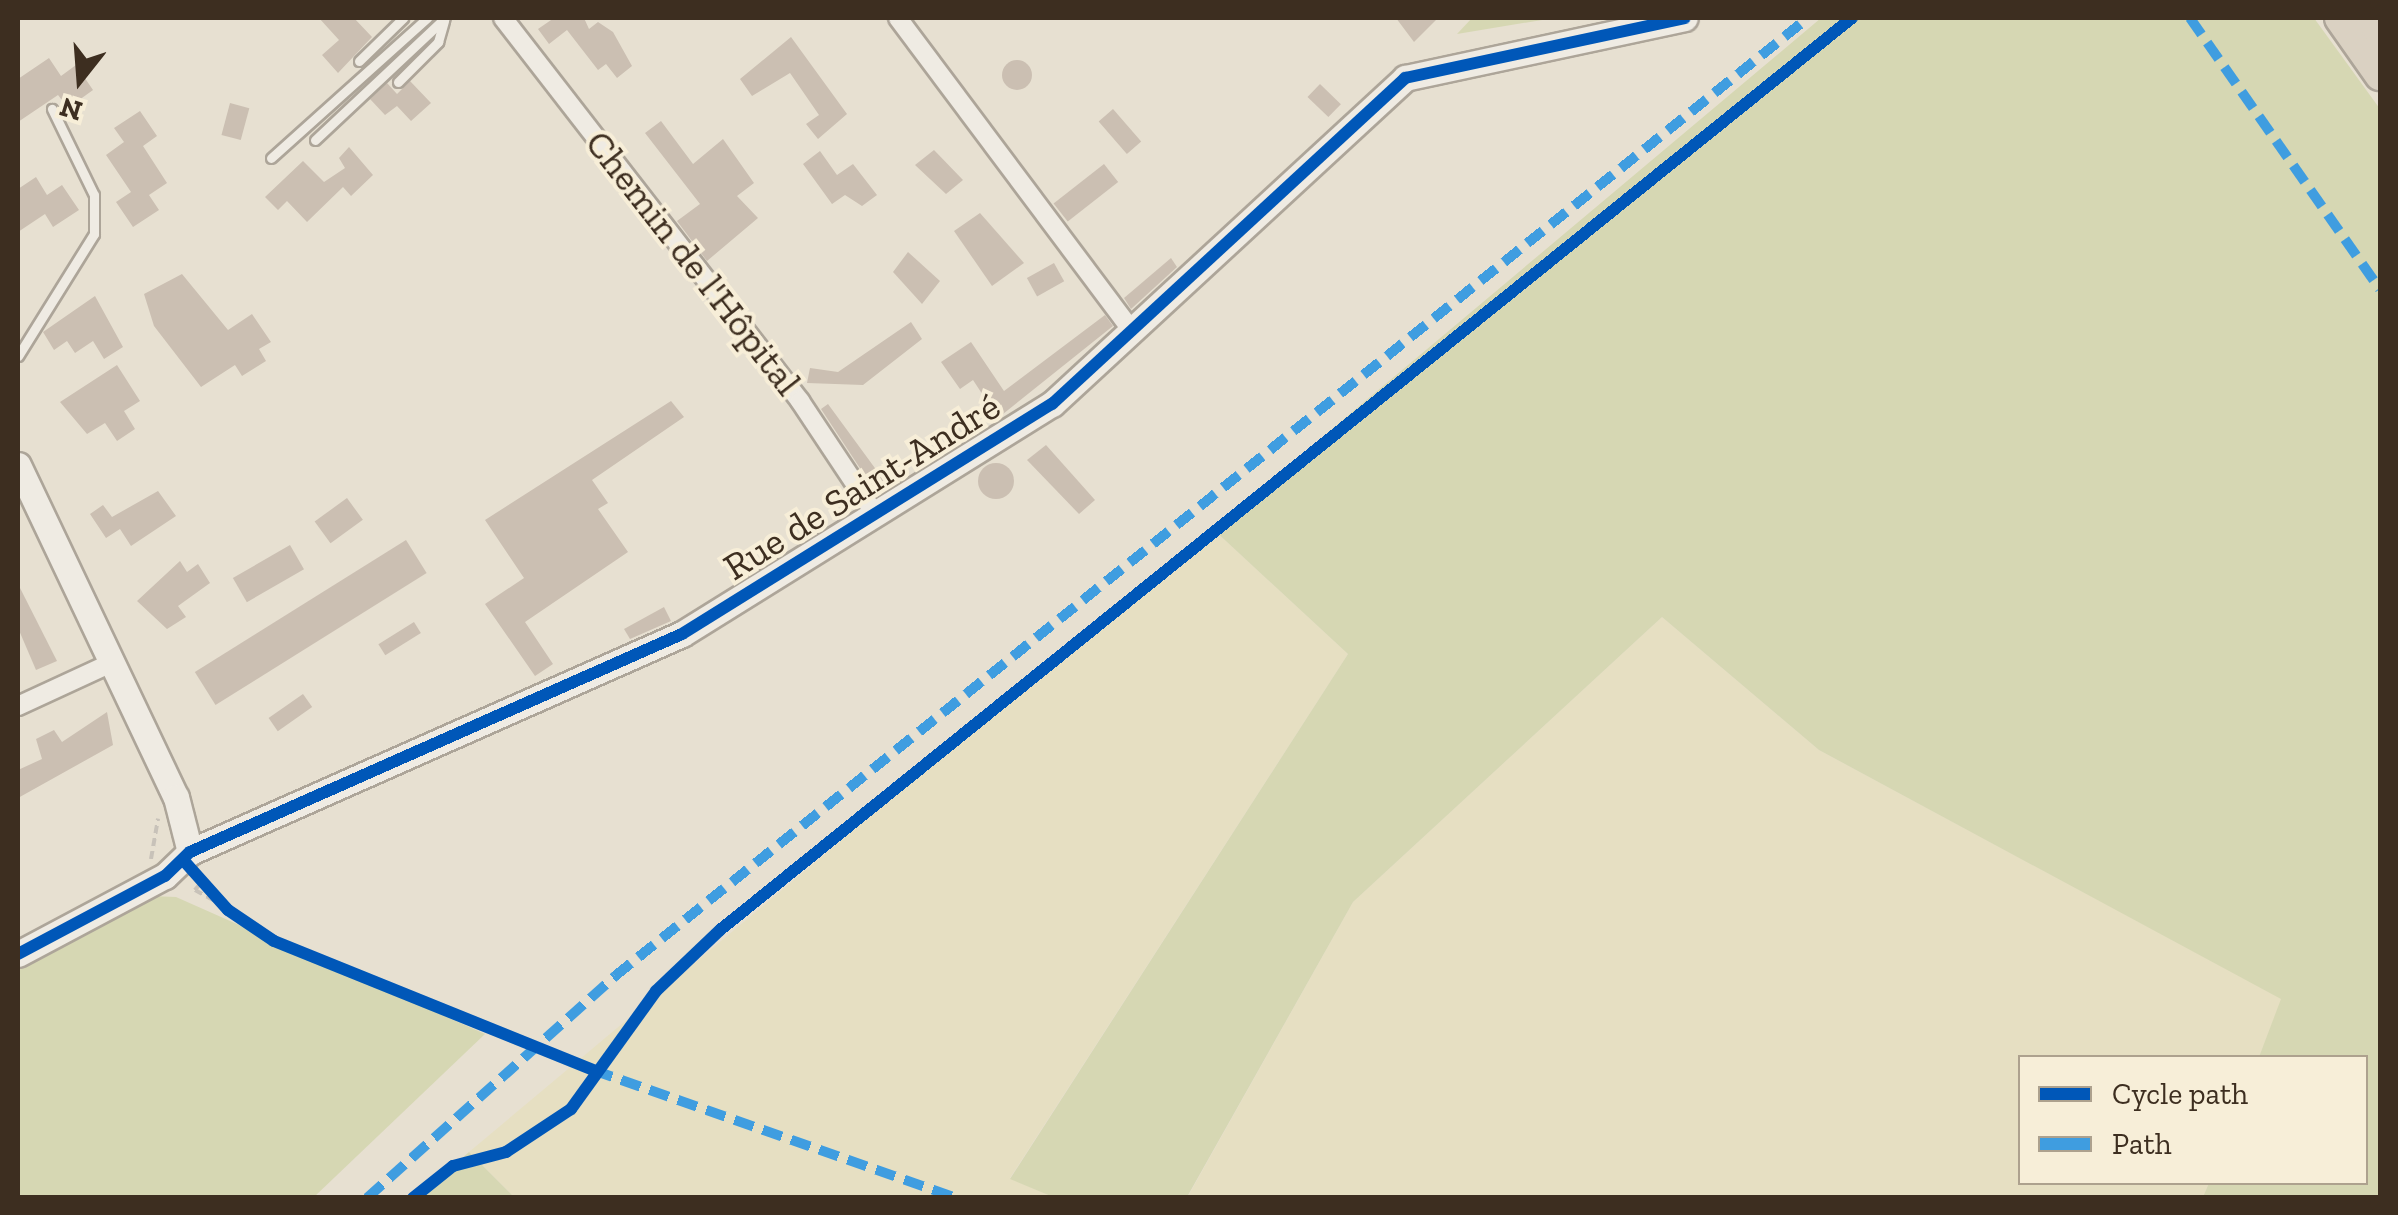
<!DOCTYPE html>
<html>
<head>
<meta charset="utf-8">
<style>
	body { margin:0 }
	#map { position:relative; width:2398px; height:1215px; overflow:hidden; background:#e7e0d1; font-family:"Zilla Slab",serif }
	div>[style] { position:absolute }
	.farmland>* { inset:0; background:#e6dfc2 }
	.green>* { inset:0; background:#d6d7b3 }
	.building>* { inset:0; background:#cbbfb2; transform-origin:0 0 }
	.round { border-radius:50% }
	.path>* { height:4px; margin-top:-2px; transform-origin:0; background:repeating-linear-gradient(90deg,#c8c2b9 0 8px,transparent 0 13px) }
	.roads { filter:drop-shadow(2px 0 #ada599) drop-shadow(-2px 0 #ada599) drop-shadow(0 2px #ada599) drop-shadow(0 -2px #ada599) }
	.lane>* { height:9px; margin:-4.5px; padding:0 4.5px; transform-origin:4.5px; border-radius:4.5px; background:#efebe3 }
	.street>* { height:18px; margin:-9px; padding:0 9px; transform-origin:9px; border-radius:9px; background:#efebe3 }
	.secondary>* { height:25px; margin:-12.5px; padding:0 12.5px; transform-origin:12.5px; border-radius:12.5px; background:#efebe3 }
	.highway>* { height:30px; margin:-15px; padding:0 15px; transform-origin:15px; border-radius:15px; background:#dad1c2 }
	.quiet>* { height:10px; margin-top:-5px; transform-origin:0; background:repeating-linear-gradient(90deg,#3f9de0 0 20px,transparent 0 30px) }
	.cycleway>* { height:12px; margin:-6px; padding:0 6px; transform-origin:6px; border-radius:6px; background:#0057b8 }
	span { translate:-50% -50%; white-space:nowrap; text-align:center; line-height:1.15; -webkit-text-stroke:8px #f7eed8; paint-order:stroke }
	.street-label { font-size:38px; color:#3d2e20 }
	.frame { position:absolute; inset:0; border:20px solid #3d2e20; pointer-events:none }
	.legend { position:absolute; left:2018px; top:1055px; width:350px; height:130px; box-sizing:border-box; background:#f7eed8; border:2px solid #ada18e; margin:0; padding:12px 18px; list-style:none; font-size:30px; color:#3d2e20 }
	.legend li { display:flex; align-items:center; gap:20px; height:50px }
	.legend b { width:50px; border:2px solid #ada18e }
	.north { position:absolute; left:30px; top:30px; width:100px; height:100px; -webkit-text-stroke:8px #f7eed8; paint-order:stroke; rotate:197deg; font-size:28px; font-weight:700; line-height:40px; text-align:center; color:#3d2e20 }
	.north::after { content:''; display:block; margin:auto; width:35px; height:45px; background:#3d2e20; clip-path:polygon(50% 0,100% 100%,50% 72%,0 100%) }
</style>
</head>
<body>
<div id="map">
	<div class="farmland">
		<div style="clip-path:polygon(1213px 529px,1348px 654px,1010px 1178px,1053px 1197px,514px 1197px,469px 1152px)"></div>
		<div style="clip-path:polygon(1662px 617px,1819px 750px,2282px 999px,2259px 1057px,2020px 1058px,2020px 1182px,2209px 1183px,2203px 1197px,1187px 1198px,1353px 902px)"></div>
	</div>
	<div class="green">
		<div style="clip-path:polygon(1472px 18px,1554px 18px,1457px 34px)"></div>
		<div style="clip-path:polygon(1821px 18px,2314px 18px,2380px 109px,2380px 1197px,2203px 1197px,2209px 1183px,2366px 1182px,2366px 1058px,2259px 1057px,2281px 999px,1819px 750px,1662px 617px,1353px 902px,1187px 1197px,1053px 1197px,1010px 1179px,1348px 654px,1213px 529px)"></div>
		<div style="clip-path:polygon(150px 896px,176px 897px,485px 1034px,314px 1197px,18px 1198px,18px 962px)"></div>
		<div style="clip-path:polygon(469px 1152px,514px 1197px,418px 1197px)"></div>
	</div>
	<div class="building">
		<div style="clip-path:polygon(319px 18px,354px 18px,372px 37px,338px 73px,322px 55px,339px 40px)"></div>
		<div style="clip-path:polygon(554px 18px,584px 18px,589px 29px,598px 22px,613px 32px,632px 66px,617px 78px,606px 64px,598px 70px,567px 30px,549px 44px,538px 29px)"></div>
		<div style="clip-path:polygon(1396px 18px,1438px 18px,1414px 42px)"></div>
		<div style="clip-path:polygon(791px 37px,847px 114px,818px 139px,806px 124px,819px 115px,790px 73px,752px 96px,740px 79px)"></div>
		<div style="clip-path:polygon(49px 58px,61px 76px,76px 65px,93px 90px,68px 108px,58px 95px,18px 122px,18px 79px)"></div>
		<div class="round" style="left:1002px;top:60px;width:30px;height:30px"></div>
		<div style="clip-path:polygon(387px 83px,397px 94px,410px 81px,431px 103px,411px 121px,397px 106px,385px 115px,370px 99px)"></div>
		<div style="left:1320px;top:84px;width:29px;height:18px;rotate:44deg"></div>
		<div style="left:230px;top:103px;width:20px;height:33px;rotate:15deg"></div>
		<div style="left:1113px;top:109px;width:43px;height:19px;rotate:49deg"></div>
		<div style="clip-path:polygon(140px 111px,157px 136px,143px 146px,167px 183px,149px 195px,159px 210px,133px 227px,116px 202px,131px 192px,106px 155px,124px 142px,114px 128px)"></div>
		<div style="clip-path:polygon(661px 121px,693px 164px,723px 139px,754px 183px,737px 196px,758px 218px,707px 261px,677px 221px,700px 204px,645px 133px)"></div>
		<div style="clip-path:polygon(349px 147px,373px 175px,351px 196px,343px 187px,307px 222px,287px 201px,278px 210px,265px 197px,303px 161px,324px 182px,345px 168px,339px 158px)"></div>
		<div style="clip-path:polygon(934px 150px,963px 180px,946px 194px,915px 165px)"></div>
		<div style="clip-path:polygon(820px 151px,837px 175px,853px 164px,877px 195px,862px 206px,845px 195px,832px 204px,803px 164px)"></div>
		<div style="left:1104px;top:164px;width:23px;height:64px;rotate:52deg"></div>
		<div style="clip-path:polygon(36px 177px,47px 195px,62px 185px,79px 210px,53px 227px,45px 214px,18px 232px,18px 189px)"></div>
		<div style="clip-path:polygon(980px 213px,1024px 263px,992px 286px,954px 231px)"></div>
		<div style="clip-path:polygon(908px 252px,940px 281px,922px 304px,893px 272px)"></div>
		<div style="clip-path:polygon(1171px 258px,1177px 267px,1131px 309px,1124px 298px)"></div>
		<div style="left:1054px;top:263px;width:21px;height:31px;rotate:61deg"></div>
		<div style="clip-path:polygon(182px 274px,228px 330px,252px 314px,271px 342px,259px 349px,266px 361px,242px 376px,235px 365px,201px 387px,154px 326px,144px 294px)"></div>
		<div style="clip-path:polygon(95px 296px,123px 347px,104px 359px,93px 341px,75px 353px,67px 341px,54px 350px,43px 332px)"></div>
		<div style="clip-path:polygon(1105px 315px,1113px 326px,998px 418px,973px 380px,960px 389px,941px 362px,971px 342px,1004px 391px)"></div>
		<div style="clip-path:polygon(911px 322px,922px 339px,863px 385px,807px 383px,810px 368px,838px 372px)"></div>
		<div style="clip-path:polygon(117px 365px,140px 401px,124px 411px,135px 429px,117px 441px,105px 423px,87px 434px,60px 402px)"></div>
		<div style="clip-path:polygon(671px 401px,684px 417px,592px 480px,608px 503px,598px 509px,628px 552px,525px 622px,553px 664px,535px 676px,485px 604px,524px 578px,485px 520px)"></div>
		<div style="clip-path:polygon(828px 404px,880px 475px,890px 486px,877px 494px,821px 409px)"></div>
		<div style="clip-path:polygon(1046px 445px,1095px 500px,1079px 514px,1027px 460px)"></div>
		<div class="round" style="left:978px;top:463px;width:36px;height:36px"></div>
		<div style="clip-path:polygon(158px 491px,176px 516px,131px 546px,120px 529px,106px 538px,90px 514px,103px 505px,112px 517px)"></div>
		<div style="left:347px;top:498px;width:27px;height:40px;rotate:54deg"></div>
		<div style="left:406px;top:540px;width:39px;height:249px;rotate:58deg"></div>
		<div style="left:290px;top:545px;width:28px;height:66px;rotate:60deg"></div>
		<div style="clip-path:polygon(180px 561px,187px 572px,198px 564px,210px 583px,178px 606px,186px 617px,167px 629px,137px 601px)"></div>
		<div style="clip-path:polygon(18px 584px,57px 661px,36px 670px,18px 628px)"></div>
		<div style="clip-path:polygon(664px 607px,671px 621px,630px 639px,624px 629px)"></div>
		<div style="left:414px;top:622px;width:13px;height:42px;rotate:58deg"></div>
		<div style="left:303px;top:694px;width:16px;height:42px;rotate:55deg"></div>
		<div style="clip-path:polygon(107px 712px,113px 745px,18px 798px,18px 770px,42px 759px,36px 739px,54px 730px,62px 742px)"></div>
	</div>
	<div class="path">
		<div style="left:151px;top:859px;width:41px;rotate:-80.1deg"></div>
		<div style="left:200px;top:884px;width:8px;rotate:130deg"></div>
		<div style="left:195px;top:890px;width:31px;rotate:29deg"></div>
	</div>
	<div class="roads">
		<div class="lane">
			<div style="left:359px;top:61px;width:62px;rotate:-44.3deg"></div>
			<div style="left:398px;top:82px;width:57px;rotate:-45deg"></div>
			<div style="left:438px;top:42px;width:22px;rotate:-74deg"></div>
			<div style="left:315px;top:140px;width:178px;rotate:-43.2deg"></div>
			<div style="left:271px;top:158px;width:210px;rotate:-41.9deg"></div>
			<div style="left:18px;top:356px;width:144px;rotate:-58.1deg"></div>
			<div style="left:94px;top:234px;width:39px;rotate:-90deg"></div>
			<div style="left:94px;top:195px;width:96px;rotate:-116deg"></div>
		</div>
		<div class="street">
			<div style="left:503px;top:18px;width:485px;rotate:52.2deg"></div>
			<div style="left:800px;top:401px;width:136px;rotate:56.4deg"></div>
			<div style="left:898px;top:18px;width:392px;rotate:53.2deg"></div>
			<div style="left:18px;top:706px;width:102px;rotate:-24.8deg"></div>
		</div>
		<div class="secondary">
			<div style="left:18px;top:465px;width:368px;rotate:64.6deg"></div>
			<div style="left:176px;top:797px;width:57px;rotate:75.7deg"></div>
			<div style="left:18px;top:954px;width:166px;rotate:-28deg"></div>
			<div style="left:165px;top:876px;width:35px;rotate:-44deg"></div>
			<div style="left:190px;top:852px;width:538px;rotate:-23.9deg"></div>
			<div style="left:682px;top:634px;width:436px;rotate:-31.9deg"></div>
			<div style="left:1052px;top:404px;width:481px;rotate:-42.7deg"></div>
			<div style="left:1405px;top:78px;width:286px;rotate:-12.1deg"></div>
		</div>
		<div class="highway">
			<div style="left:2340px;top:18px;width:70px;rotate:54.9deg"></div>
			<div style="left:2371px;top:18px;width:17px;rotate:57deg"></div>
		</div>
	</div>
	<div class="quiet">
		<div style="left:2190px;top:18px;width:331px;rotate:55deg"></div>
		<div style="left:593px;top:1070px;width:385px;rotate:19.4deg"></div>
		<div style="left:367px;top:1198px;width:333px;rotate:-41.8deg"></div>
		<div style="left:615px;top:976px;width:1530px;rotate:-38.77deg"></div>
	</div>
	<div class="cycleway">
		<div style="left:185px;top:862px;width:64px;rotate:48.1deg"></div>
		<div style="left:228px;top:910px;width:55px;rotate:34deg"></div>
		<div style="left:274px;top:941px;width:347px;rotate:22deg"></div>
		<div style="left:18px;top:954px;width:166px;rotate:-28deg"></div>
		<div style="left:165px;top:876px;width:35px;rotate:-44deg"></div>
		<div style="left:190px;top:852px;width:538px;rotate:-23.9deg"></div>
		<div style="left:682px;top:634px;width:436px;rotate:-31.9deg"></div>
		<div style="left:1052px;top:404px;width:481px;rotate:-42.7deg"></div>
		<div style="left:1405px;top:78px;width:286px;rotate:-12.1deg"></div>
		<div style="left:413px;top:1198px;width:51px;rotate:-38.7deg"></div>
		<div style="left:453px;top:1166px;width:55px;rotate:-14.8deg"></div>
		<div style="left:506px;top:1152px;width:78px;rotate:-33.5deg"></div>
		<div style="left:571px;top:1109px;width:145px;rotate:-54.2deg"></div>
		<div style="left:656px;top:991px;width:88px;rotate:-43.6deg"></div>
		<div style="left:720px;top:930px;width:1454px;rotate:-38.86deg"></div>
	</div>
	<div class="street-label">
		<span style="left:693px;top:263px;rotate:52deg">Chemin de l'Hôpital</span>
		<span style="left:862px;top:487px;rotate:-32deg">Rue de Saint-André</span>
	</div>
	<div class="frame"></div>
	<ul class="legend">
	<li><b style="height:12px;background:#0057b8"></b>Cycle path</li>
	<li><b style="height:12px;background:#3f9de0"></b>Path</li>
	</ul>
	<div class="north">N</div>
</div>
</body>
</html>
